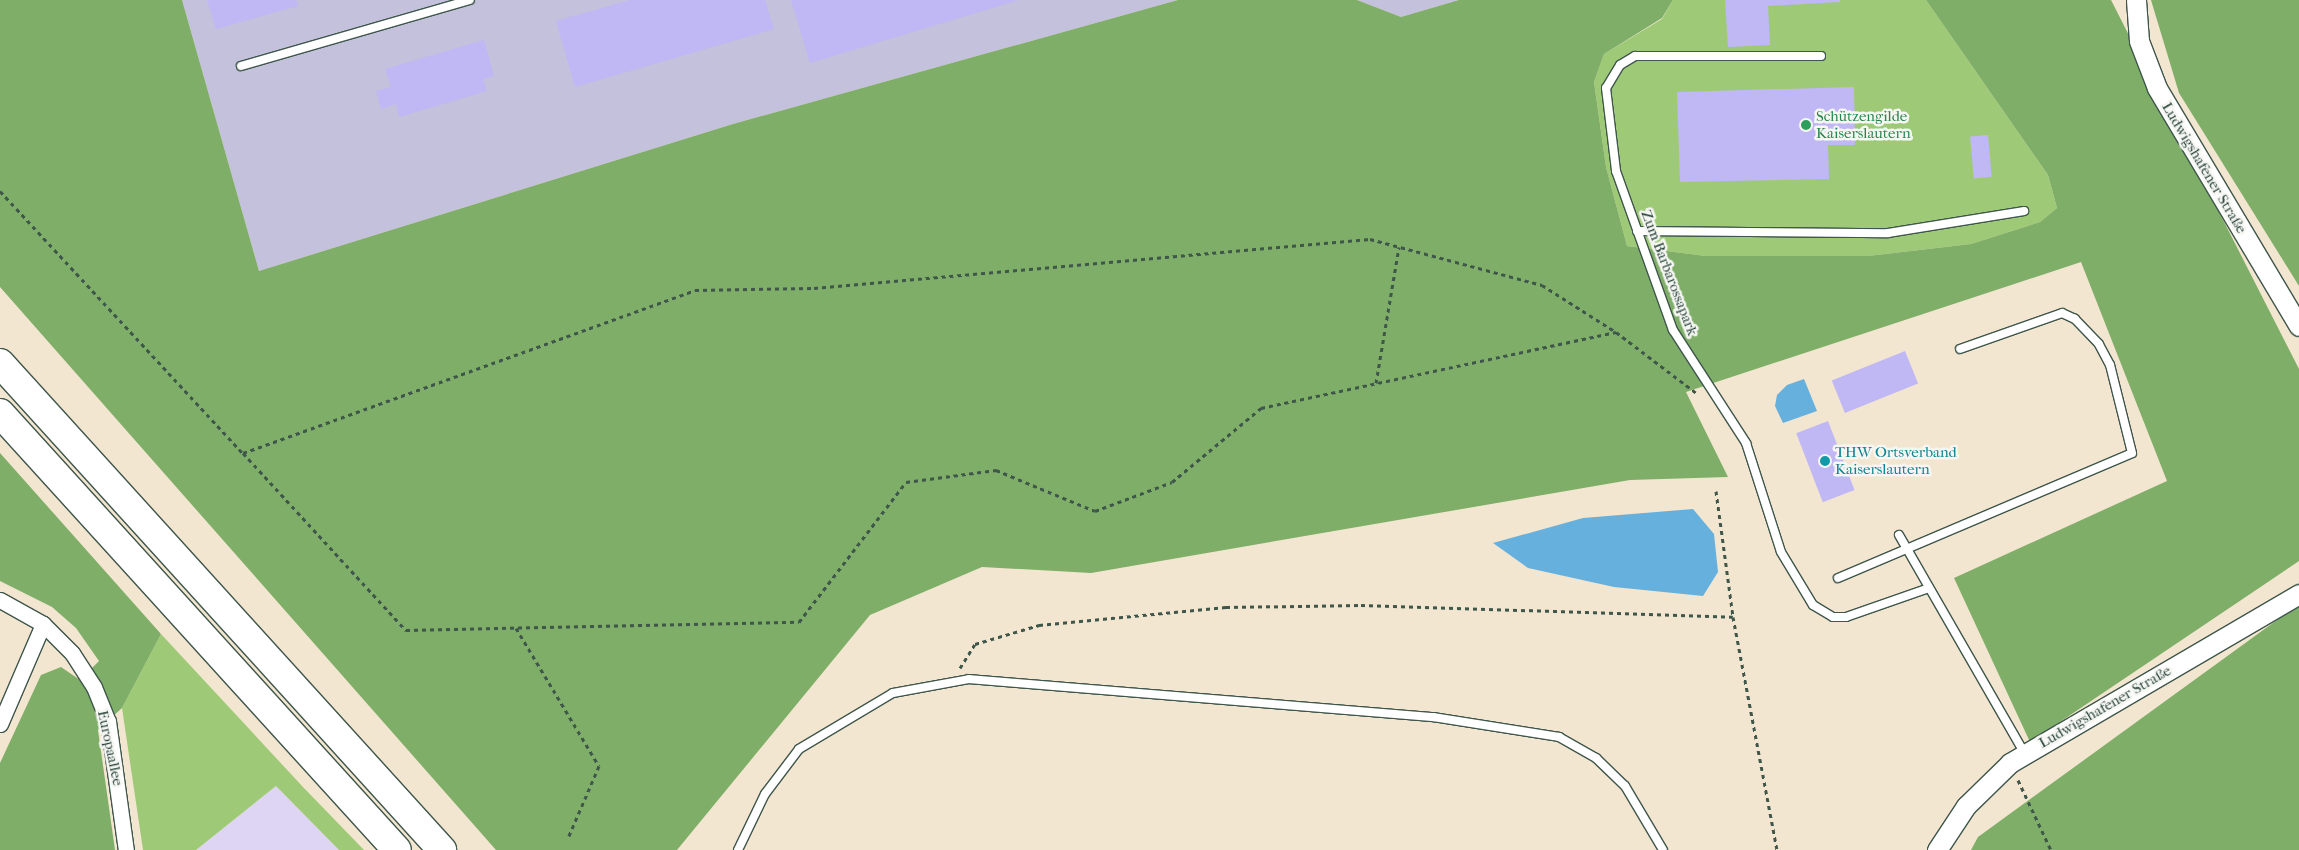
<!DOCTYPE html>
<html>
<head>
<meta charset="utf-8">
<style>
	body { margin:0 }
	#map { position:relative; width:2299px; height:850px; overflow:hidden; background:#f3e6d0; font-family:"IM FELL French Canon",serif }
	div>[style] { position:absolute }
	.built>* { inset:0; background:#ded5f5 }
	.industrial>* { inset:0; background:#c3c1db }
	.green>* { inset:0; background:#9eca78 }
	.forest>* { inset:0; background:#7eae68 }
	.water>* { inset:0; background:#66b0de }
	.building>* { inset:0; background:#c0b7f5; transform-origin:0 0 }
	.path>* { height:3px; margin-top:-1.5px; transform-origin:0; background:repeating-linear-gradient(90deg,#3f564b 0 4px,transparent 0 8px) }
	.roads { filter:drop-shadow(1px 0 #3f564b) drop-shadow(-1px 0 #3f564b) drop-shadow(0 1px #3f564b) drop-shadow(0 -1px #3f564b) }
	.service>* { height:8px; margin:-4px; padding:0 4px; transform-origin:4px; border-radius:4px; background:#fff }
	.minor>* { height:15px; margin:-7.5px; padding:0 7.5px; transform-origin:7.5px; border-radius:7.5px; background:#fff }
	.tertiary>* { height:19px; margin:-9.5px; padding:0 9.5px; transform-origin:9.5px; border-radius:9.5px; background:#fff }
	.motorway>* { height:28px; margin:-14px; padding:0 14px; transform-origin:14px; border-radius:14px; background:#fff }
	.dots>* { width:14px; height:14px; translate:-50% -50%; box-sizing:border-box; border:2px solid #f6f6f2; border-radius:50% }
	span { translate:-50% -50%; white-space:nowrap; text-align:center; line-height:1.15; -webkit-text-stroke:5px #f6f6f2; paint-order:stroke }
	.leisure-label { font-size:15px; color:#27864d }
	.left { translate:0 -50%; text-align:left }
	.street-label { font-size:15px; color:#1f3d34 }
	.culture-label { font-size:15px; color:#0d838f }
</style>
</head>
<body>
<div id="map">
	<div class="built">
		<div style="clip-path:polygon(276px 786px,339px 850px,196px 850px)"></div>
	</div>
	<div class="industrial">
		<div style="clip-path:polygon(182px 0,1178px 0,733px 124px,259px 271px)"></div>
		<div style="clip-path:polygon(1357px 0,1459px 0,1401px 17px)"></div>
	</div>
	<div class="green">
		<div style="clip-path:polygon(1673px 0,1926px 0,2048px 175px,2057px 208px,2040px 222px,1971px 244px,1868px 256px,1706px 256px,1627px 246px,1606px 167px,1594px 82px,1604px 54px,1662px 19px)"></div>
		<div style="clip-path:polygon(161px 634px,303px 787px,364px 850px,339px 850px,276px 786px,196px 850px,143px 850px,122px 708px)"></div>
	</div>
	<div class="forest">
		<div style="clip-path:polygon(0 0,182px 0,259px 271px,733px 124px,1178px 0,1357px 0,1401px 17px,1459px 0,1673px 0,1662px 18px,1604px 54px,1594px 82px,1606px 167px,1627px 246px,1706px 256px,1868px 256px,1971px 244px,2040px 222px,2057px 208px,2048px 175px,1926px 0,2111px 0,2299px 369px,2299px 561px,2030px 742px,1954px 578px,2167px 481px,2081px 262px,1686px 392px,1728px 477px,1630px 480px,1091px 573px,982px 567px,870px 615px,677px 850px,496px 850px,0 287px)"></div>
		<div style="clip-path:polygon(2151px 0,2299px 0,2299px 286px,2179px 93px)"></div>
		<div style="clip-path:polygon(0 453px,161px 634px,122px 708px,98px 730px,115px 850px,0 850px,0 763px,41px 675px,61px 667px,80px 680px,99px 661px,76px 628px,52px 607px,0 581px)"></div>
		<div style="clip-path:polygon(2299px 604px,2299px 850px,1971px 850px,1978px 837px)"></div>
	</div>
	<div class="water">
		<div style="clip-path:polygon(1804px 379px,1817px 411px,1783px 423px,1775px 406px,1777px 395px,1787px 385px)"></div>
		<div style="clip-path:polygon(1693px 509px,1714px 534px,1718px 572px,1703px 596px,1614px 587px,1528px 568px,1493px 543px,1583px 518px)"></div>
	</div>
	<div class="building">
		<div style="clip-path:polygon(207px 0,296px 0,298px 6px,216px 29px)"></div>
		<div style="clip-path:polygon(630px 0,765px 0,774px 29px,575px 87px,556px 21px)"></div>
		<div style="clip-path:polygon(791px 0,1019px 0,810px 63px)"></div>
		<div style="clip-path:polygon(1725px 0,1840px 0,1840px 2px,1768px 6px,1770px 45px,1728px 47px)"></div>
		<div style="clip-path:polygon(484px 40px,494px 76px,483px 79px,487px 91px,399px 117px,396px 104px,381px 109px,376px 91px,391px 87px,385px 69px)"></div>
		<div style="clip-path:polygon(1854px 87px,1855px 145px,1828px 145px,1829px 179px,1680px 182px,1677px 92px)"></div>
		<div style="left:1988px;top:135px;width:42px;height:18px;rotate:85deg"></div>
		<div style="left:1905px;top:351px;width:35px;height:79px;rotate:68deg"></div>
		<div style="left:1828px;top:421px;width:74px;height:34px;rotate:69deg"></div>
	</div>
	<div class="path">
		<div style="left:0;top:191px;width:357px;rotate:47.2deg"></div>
		<div style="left:243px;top:453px;width:480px;rotate:-19.8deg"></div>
		<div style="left:695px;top:290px;width:119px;rotate:-1deg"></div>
		<div style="left:814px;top:288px;width:558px;rotate:-5.04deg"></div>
		<div style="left:1370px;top:239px;width:178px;rotate:15deg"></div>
		<div style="left:1542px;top:285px;width:88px;rotate:32.4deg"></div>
		<div style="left:1616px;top:332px;width:104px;rotate:37.2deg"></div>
		<div style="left:1376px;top:383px;width:138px;rotate:-80.4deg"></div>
		<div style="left:243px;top:453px;width:241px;rotate:47.4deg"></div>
		<div style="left:406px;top:630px;width:393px;rotate:-1.2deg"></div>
		<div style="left:799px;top:622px;width:176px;rotate:-52.6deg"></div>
		<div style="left:906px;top:482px;width:91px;rotate:-7.6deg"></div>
		<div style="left:996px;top:470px;width:107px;rotate:22.5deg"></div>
		<div style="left:1095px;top:511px;width:82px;rotate:-20.6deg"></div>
		<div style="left:1172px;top:482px;width:116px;rotate:-39.7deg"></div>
		<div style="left:1261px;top:408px;width:363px;rotate:-12.1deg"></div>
		<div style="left:1716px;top:491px;width:127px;rotate:82.3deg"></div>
		<div style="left:1733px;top:617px;width:237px;rotate:79.3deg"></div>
		<div style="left:516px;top:628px;width:161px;rotate:59deg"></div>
		<div style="left:599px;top:766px;width:78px;rotate:113.3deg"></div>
		<div style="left:960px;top:668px;width:28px;rotate:-58deg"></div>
		<div style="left:975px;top:644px;width:67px;rotate:-16.5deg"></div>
		<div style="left:1039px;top:625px;width:188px;rotate:-5.5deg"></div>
		<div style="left:1226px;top:607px;width:135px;rotate:-0.8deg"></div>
		<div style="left:1361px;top:605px;width:372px;rotate:1.8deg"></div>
		<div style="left:2018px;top:780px;width:77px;rotate:64.8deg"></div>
	</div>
	<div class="roads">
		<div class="service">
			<div style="left:1821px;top:56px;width:186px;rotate:180deg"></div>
			<div style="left:1635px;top:56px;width:17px;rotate:149deg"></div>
			<div style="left:1620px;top:65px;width:27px;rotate:121deg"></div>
			<div style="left:1606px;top:88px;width:84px;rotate:83.1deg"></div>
			<div style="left:1616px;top:171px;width:169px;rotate:70.3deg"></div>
			<div style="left:1673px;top:330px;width:135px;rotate:57.1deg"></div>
			<div style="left:1746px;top:443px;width:114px;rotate:72.2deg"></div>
			<div style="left:1781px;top:552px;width:62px;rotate:58.9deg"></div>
			<div style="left:1813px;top:605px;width:23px;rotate:31deg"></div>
			<div style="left:1833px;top:617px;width:13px"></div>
			<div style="left:1846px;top:617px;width:88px;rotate:-19.3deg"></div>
			<div style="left:241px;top:66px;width:238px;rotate:-16.1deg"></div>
			<div style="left:1637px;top:231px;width:251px;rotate:0.5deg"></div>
			<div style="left:1888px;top:233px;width:138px;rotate:-9.2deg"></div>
			<div style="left:1899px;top:535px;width:253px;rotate:60.1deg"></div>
			<div style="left:1838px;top:578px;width:319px;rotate:-23deg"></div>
			<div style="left:2132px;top:453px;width:91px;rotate:-104deg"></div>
			<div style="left:2110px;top:365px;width:24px;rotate:-118deg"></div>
			<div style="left:2099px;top:344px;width:35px;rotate:-134deg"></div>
			<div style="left:2075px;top:319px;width:14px;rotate:-155deg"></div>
			<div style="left:2062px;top:313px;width:108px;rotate:160.6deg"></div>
			<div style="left:738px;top:850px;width:62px;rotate:-64.3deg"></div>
			<div style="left:765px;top:794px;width:56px;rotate:-52.9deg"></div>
			<div style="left:799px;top:749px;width:109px;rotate:-30.8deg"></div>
			<div style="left:893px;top:693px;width:77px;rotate:-10.4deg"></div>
			<div style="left:969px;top:679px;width:466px;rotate:4.7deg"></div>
			<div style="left:1433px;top:717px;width:128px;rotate:9deg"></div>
			<div style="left:1559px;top:737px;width:43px;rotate:29.6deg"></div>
			<div style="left:1596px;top:758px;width:40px;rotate:44deg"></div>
			<div style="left:1625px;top:786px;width:74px;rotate:59.3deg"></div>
		</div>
		<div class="minor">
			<div style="left:0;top:600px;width:49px;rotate:29.2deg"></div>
			<div style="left:43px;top:624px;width:41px;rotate:45deg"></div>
			<div style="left:72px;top:653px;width:40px;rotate:57.1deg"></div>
			<div style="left:94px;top:687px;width:37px;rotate:68deg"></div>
			<div style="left:108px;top:721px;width:130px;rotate:82.1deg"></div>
			<div style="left:0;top:724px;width:109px;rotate:-66.7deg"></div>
		</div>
		<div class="tertiary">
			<div style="left:2136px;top:0;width:41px;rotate:85.8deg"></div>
			<div style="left:2139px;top:41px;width:50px;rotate:69deg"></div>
			<div style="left:2157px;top:88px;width:277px;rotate:59.2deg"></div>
			<div style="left:1937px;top:850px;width:53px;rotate:-56.6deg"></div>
			<div style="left:1966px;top:806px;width:62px;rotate:-44.3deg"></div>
			<div style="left:2010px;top:763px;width:335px;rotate:-30.3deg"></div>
		</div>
		<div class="motorway">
			<div style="left:0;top:363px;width:658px;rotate:47.77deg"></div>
			<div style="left:0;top:413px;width:590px;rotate:47.75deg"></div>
		</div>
	</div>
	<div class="dots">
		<div style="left:1806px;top:125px;background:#2e9e5b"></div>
		<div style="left:1825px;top:461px;background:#0f9aa8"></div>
	</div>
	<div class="leisure-label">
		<span class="left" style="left:1816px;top:125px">Schützengilde<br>Kaiserslautern</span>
	</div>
	<div class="street-label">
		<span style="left:2204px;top:168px;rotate:59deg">Ludwigshafener Straße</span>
		<span style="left:1669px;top:273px;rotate:69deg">Zum Barbarossapark</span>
		<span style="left:2105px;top:707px;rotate:-30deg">Ludwigshafener Straße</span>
		<span style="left:110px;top:748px;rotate:78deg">Europaallee</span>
	</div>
	<div class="culture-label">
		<span class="left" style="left:1835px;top:461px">THW Ortsverband<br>Kaiserslautern</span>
	</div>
</div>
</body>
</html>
